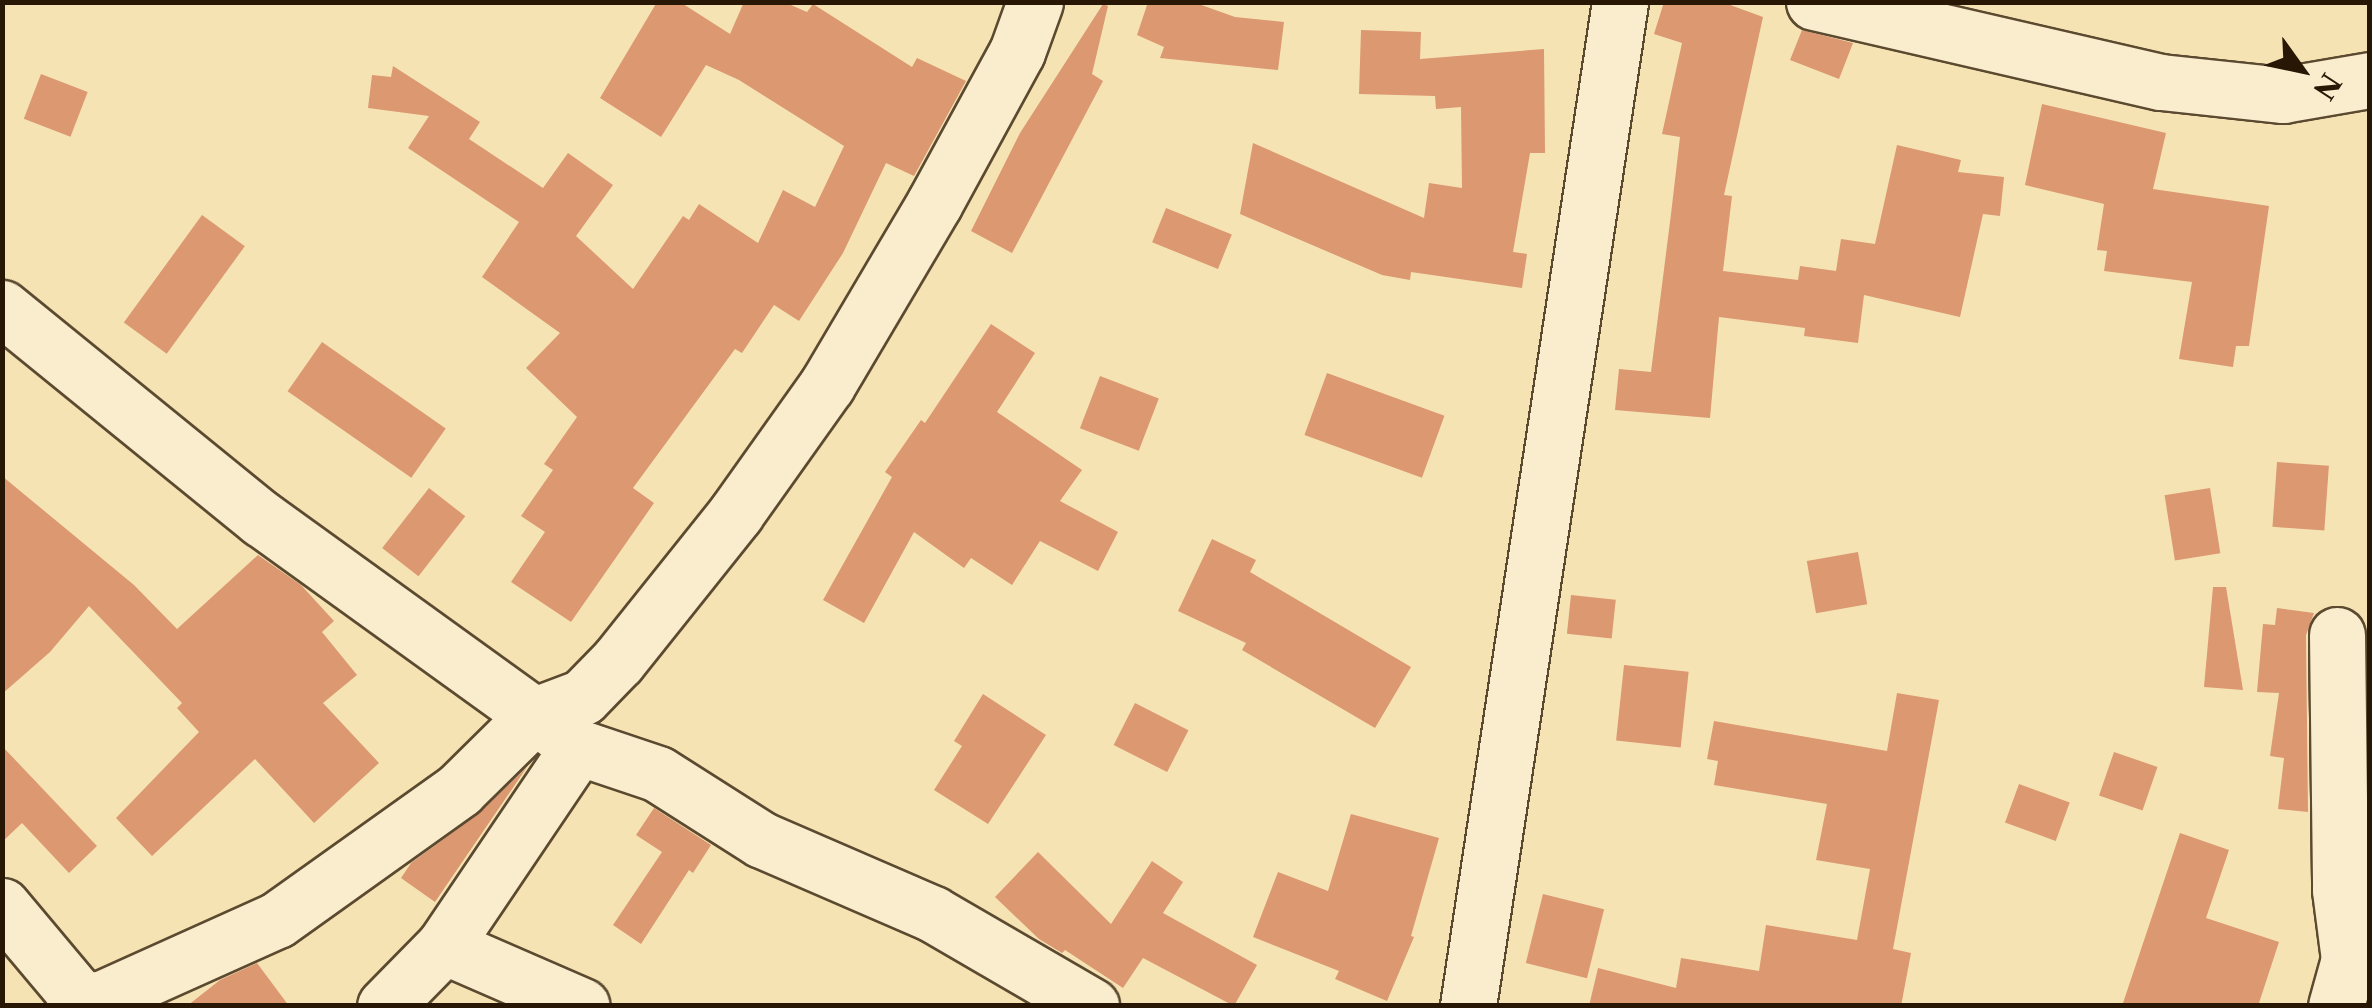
<!DOCTYPE html>
<html>
<head>
<meta charset="utf-8">
<style>
	body { margin:0 }
	#map { position:relative; width:2372px; height:1008px; overflow:hidden; background:#f6e3b4; font-family:"Libre Caslon Text",serif }
	div>[style] { position:absolute }
	.building>* { inset:0; background:#db9871; transform-origin:0 0 }
	.roads { filter:drop-shadow(2px 0 #5c4a30) drop-shadow(-2px 0 #5c4a30) drop-shadow(0 2px #5c4a30) drop-shadow(0 -2px #5c4a30) }
	.minor>* { height:55px; margin:-27.5px; padding:0 27.5px; transform-origin:27.5px; border-radius:27.5px; background:#f9edce }
	span { translate:-50% -50%; white-space:nowrap; text-align:center; line-height:1.15; -webkit-text-stroke:10px #f9edce; paint-order:stroke }
	.frame { position:absolute; inset:0; border:5px solid #281704; pointer-events:none }
	.north { position:absolute; left:2252px; top:20px; width:100px; height:100px; -webkit-text-stroke:8px #f9edce; paint-order:stroke; rotate:123deg; font-size:28px; font-weight:700; line-height:40px; text-align:center; color:#281704 }
	.north::after { content:''; display:block; margin:auto; width:35px; height:45px; background:#281704; clip-path:polygon(50% 0,100% 100%,50% 72%,0 100%) }
</style>
</head>
<body>
<div id="map">
	<div class="building">
		<div style="clip-path:polygon(657px 2px,680px 2px,730px 34px,744px 2px,784px 2px,807px 12px,813px 4px,912px 67px,917px 58px,966px 81px,914px 176px,886px 163px,843px 253px,799px 321px,774px 305px,742px 353px,735px 349px,633px 488px,654px 503px,571px 622px,511px 582px,545px 532px,521px 516px,553px 470px,544px 464px,577px 417px,526px 368px,560px 333px,482px 277px,519px 222px,408px 148px,429px 116px,368px 108px,372px 75px,391px 77px,393px 66px,480px 122px,469px 139px,543px 188px,568px 153px,613px 185px,576px 236px,633px 289px,683px 216px,689px 220px,699px 204px,758px 243px,783px 190px,815px 207px,844px 146px,739px 80px,706px 65px,661px 137px,600px 98px)"></div>
		<div style="clip-path:polygon(1148px 2px,1193px 2px,1235px 17px,1284px 22px,1278px 70px,1160px 58px,1164px 47px,1137px 35px)"></div>
		<div style="clip-path:polygon(1664px 2px,1722px 2px,1763px 17px,1724px 195px,1732px 196px,1723px 271px,1798px 280px,1800px 266px,1836px 271px,1841px 239px,1875px 244px,1897px 145px,1961px 160px,1958px 172px,2004px 177px,2000px 216px,1983px 214px,1960px 317px,1864px 295px,1858px 343px,1804px 336px,1805px 328px,1719px 317px,1710px 418px,1615px 410px,1619px 369px,1651px 372px,1671px 214px,1680px 137px,1662px 134px,1682px 43px,1654px 34px)"></div>
		<div style="clip-path:polygon(1103px 4px,1108px 6px,1092px 74px,1103px 81px,1012px 253px,971px 231px,1020px 133px)"></div>
		<div style="clip-path:polygon(1361px 30px,1421px 32px,1420px 59px,1544px 49px,1545px 153px,1530px 153px,1513px 252px,1527px 254px,1522px 288px,1411px 272px,1410px 280px,1382px 275px,1240px 214px,1253px 143px,1424px 218px,1429px 183px,1462px 188px,1461px 107px,1436px 109px,1435px 96px,1359px 94px)"></div>
		<div style="clip-path:polygon(1802px 30px,1853px 43px,1839px 79px,1790px 60px)"></div>
		<div style="left:41px;top:74px;width:50px;height:48px;rotate:21deg"></div>
		<div style="clip-path:polygon(2042px 104px,2166px 133px,2153px 189px,2269px 206px,2249px 346px,2236px 346px,2233px 367px,2179px 359px,2192px 282px,2104px 271px,2107px 251px,2097px 250px,2104px 204px,2025px 185px)"></div>
		<div style="left:1166px;top:208px;width:71px;height:37px;rotate:22deg"></div>
		<div style="left:202px;top:215px;width:53px;height:133px;rotate:36deg"></div>
		<div style="clip-path:polygon(991px 324px,1035px 353px,997px 412px,1082px 470px,1060px 501px,1118px 532px,1098px 571px,1040px 541px,1012px 585px,971px 558px,964px 568px,914px 532px,864px 623px,823px 600px,892px 477px,885px 472px,921px 420px,925px 423px)"></div>
		<div style="left:322px;top:342px;width:151px;height:60px;rotate:35deg"></div>
		<div style="left:1327px;top:373px;width:125px;height:66px;rotate:20deg"></div>
		<div style="left:1100px;top:376px;width:63px;height:56px;rotate:21deg"></div>
		<div style="left:2277px;top:462px;width:52px;height:65px;rotate:4deg"></div>
		<div style="clip-path:polygon(2px 476px,134px 585px,177px 629px,258px 555px,301px 585px,334px 621px,322px 632px,357px 675px,323px 703px,379px 763px,314px 823px,255px 759px,152px 856px,116px 818px,199px 732px,177px 708px,182px 703px,89px 606px,50px 652px,2px 694px)"></div>
		<div style="left:429px;top:488px;width:46px;height:76px;rotate:38deg"></div>
		<div style="left:2210px;top:488px;width:66px;height:46px;rotate:81deg"></div>
		<div style="clip-path:polygon(1212px 539px,1256px 560px,1250px 572px,1411px 667px,1375px 728px,1242px 650px,1246px 643px,1178px 611px)"></div>
		<div style="left:1858px;top:552px;width:53px;height:52px;rotate:80deg"></div>
		<div style="clip-path:polygon(2213px 587px,2226px 587px,2243px 690px,2204px 687px)"></div>
		<div style="left:1571px;top:595px;width:45px;height:39px;rotate:6deg"></div>
		<div style="clip-path:polygon(2277px 608px,2314px 613px,2306px 635px,2308px 812px,2278px 809px,2284px 758px,2270px 756px,2279px 693px,2257px 692px,2263px 624px,2275px 625px)"></div>
		<div style="left:1624px;top:665px;width:65px;height:76px;rotate:6deg"></div>
		<div style="clip-path:polygon(1897px 693px,1939px 700px,1893px 949px,1911px 953px,1901px 1006px,1589px 1006px,1598px 968px,1676px 988px,1681px 958px,1759px 971px,1766px 925px,1857px 940px,1870px 869px,1816px 860px,1827px 804px,1714px 785px,1718px 761px,1707px 759px,1714px 721px,1887px 751px)"></div>
		<div style="clip-path:polygon(983px 694px,1046px 735px,988px 824px,934px 790px,962px 746px,954px 741px)"></div>
		<div style="left:1135px;top:703px;width:60px;height:47px;rotate:27deg"></div>
		<div style="clip-path:polygon(2px 746px,97px 846px,69px 873px,22px 823px,2px 842px)"></div>
		<div style="left:2114px;top:752px;width:46px;height:46px;rotate:19deg"></div>
		<div style="clip-path:polygon(527px 767px,435px 902px,401px 878px,411px 863px,477px 815px)"></div>
		<div style="left:2019px;top:784px;width:54px;height:41px;rotate:20deg"></div>
		<div style="clip-path:polygon(654px 808px,711px 845px,693px 873px,689px 870px,641px 944px,613px 925px,662px 852px,636px 835px)"></div>
		<div style="clip-path:polygon(1351px 814px,1439px 838px,1411px 936px,1414px 937px,1387px 1001px,1335px 979px,1339px 971px,1253px 937px,1278px 872px,1328px 891px)"></div>
		<div style="clip-path:polygon(2180px 833px,2229px 850px,2206px 918px,2279px 942px,2258px 1006px,2122px 1006px)"></div>
		<div style="clip-path:polygon(1038px 852px,1111px 924px,1152px 861px,1183px 882px,1163px 913px,1257px 965px,1234px 1006px,1143px 958px,1123px 988px,1065px 950px,1062px 953px,1039px 939px,995px 897px)"></div>
		<div style="left:1543px;top:894px;width:63px;height:71px;rotate:14deg"></div>
		<div style="clip-path:polygon(257px 963px,289px 1006px,187px 1006px,220px 980px)"></div>
	</div>
	<div class="roads">
		<div class="minor">
			<div style="left:1814px;top:2px;width:356px;rotate:13deg"></div>
			<div style="left:2161px;top:82px;width:123px;rotate:6.1deg"></div>
			<div style="left:2283px;top:95px;width:88px;rotate:-9.8deg"></div>
			<div style="left:2px;top:308px;width:335px;rotate:39.1deg"></div>
			<div style="left:262px;top:519px;width:390px;rotate:35.8deg"></div>
			<div style="left:578px;top:747px;width:84px;rotate:18.6deg"></div>
			<div style="left:658px;top:774px;width:123px;rotate:32.4deg"></div>
			<div style="left:762px;top:840px;width:186px;rotate:23.4deg"></div>
			<div style="left:933px;top:914px;width:183px;rotate:30.2deg"></div>
			<div style="left:2337px;top:635px;width:255px;rotate:89.3deg"></div>
			<div style="left:2340px;top:890px;width:70px;rotate:82.6deg"></div>
			<div style="left:2px;top:906px;width:131px;rotate:50deg"></div>
			<div style="left:444px;top:946px;width:150px;rotate:23.5deg"></div>
			<div style="left:74px;top:1006px;width:11px;rotate:-34deg"></div>
			<div style="left:83px;top:1000px;width:18px;rotate:-3deg"></div>
			<div style="left:101px;top:999px;width:193px;rotate:-24.2deg"></div>
			<div style="left:277px;top:920px;width:224px;rotate:-35.5deg"></div>
			<div style="left:459px;top:790px;width:107px;rotate:-44.6deg"></div>
			<div style="left:535px;top:715px;width:51px;rotate:-20.6deg"></div>
			<div style="left:583px;top:697px;width:50px;rotate:-45.8deg"></div>
			<div style="left:618px;top:661px;width:189px;rotate:-51.4deg"></div>
			<div style="left:736px;top:513px;width:157px;rotate:-54.6deg"></div>
			<div style="left:827px;top:385px;width:210px;rotate:-59.4deg"></div>
			<div style="left:934px;top:204px;width:173px;rotate:-61.4deg"></div>
			<div style="left:1017px;top:52px;width:53px;rotate:-70.2deg"></div>
			<div style="left:385px;top:1006px;width:84px;rotate:-45.5deg"></div>
			<div style="left:444px;top:946px;width:240px;rotate:-56deg"></div>
			<div style="left:1468px;top:1006px;width:1015px;rotate:-81.39deg"></div>
			<div style="left:2336px;top:1006px;width:49px;rotate:-74.5deg"></div>
			<div style="left:2349px;top:959px;width:25px;rotate:32deg"></div>
		</div>
	</div>
	<div class="frame"></div>
	<div class="north">N</div>
</div>
</body>
</html>
